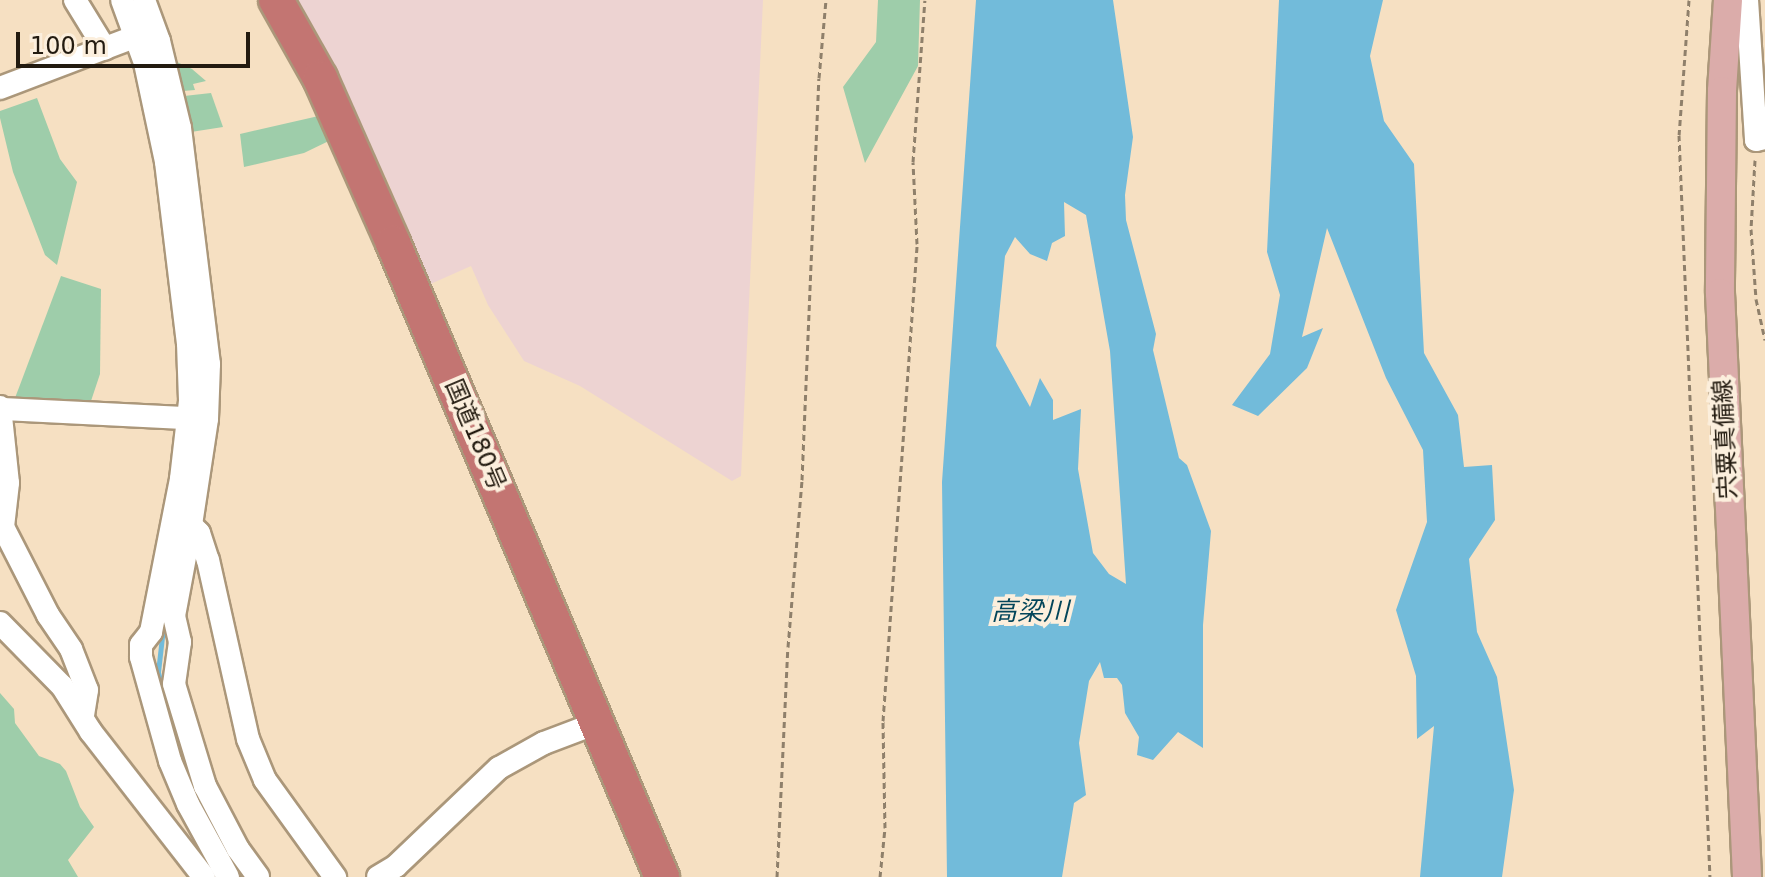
<!DOCTYPE html>
<html>
<head>
<meta charset="utf-8">
<style>
	body { margin:0 }
	#map { position:relative; width:1765px; height:877px; overflow:hidden; background:#f6e0c2; font-family:"DejaVu Sans","Noto Sans JP",sans-serif }
	div>[style] { position:absolute }
	.industrial>* { inset:0; background:#edd3d2 }
	.green>* { inset:0; background:#9ecdaa }
	.water>* { inset:0; background:#72bbda }
	.stream>* { height:5px; margin:-2.5px; padding:0 2.5px; transform-origin:2.5px; border-radius:2.5px; background:#72bbda }
	.path>* { height:3px; margin-top:-1.5px; transform-origin:0; background:repeating-linear-gradient(90deg,#8f806b 0 6px,transparent 0 10px) }
	.roads { filter:drop-shadow(2px 0 #ab977a) drop-shadow(-2px 0 #ab977a) drop-shadow(0 2px #ab977a) drop-shadow(0 -2px #ab977a) }
	.minor>* { height:22px; margin:-11px; padding:0 11px; transform-origin:11px; border-radius:11px; background:#fff }
	.major>* { height:28px; margin:-14px; padding:0 14px; transform-origin:14px; border-radius:14px; background:#dbacaa }
	.highway>* { height:34px; margin:-17px; padding:0 17px; transform-origin:17px; border-radius:17px; background:#c37572 }
	span { translate:-50% -50%; white-space:nowrap; text-align:center; line-height:1.15; -webkit-text-stroke:8px #fcefdd; paint-order:stroke }
	.street-label { font-size:24px; color:#231b10 }
	.water-label { font-size:26px; color:#03455a; font-style:italic }
	.scale { position:absolute; left:16px; top:32px; width:234px; height:36px; box-sizing:border-box; border:4px solid #231b10; border-top:0; padding-left:10px; font-size:24px; line-height:28px; white-space:nowrap; color:#231b10; -webkit-text-stroke:6px #fcefdd; paint-order:stroke }
</style>
</head>
<body>
<div id="map">
	<div class="industrial">
		<div style="clip-path:polygon(298px 0,763px 0,741px 476px,732px 481px,580px 386px,524px 361px,488px 305px,471px 266px,426px 286px,389px 184px)"></div>
	</div>
	<div class="green">
		<div style="clip-path:polygon(878px 0,920px 0,918px 66px,865px 163px,843px 87px,876px 42px)"></div>
		<div style="clip-path:polygon(177px 62px,192px 69px,206px 81px,193px 84px,195px 90px,183px 91px)"></div>
		<div style="clip-path:polygon(211px 93px,223px 127px,191px 132px,184px 96px)"></div>
		<div style="clip-path:polygon(37px 98px,60px 159px,77px 182px,57px 265px,45px 255px,13px 172px,0 118px,0 111px)"></div>
		<div style="clip-path:polygon(323px 115px,335px 138px,304px 153px,244px 167px,240px 134px)"></div>
		<div style="clip-path:polygon(61px 276px,101px 289px,100px 374px,87px 413px,12px 406px)"></div>
		<div style="clip-path:polygon(0 693px,14px 709px,15px 723px,39px 756px,60px 764px,66px 771px,80px 807px,94px 827px,68px 860px,78px 877px,0 877px)"></div>
	</div>
	<div class="water">
		<div style="clip-path:polygon(evenodd,976px 0,1113px 0,1133px 137px,1125px 195px,1126px 220px,1156px 334px,1153px 350px,1179px 458px,1187px 465px,1211px 531px,1203px 625px,1203px 748px,1178px 732px,1153px 760px,1137px 755px,1139px 737px,1125px 713px,1122px 685px,1117px 678px,1104px 678px,1100px 662px,1089px 681px,1079px 743px,1086px 795px,1074px 803px,1062px 877px,947px 877px,942px 482px,976px 0,1064px 202px,1086px 215px,1110px 351px,1126px 584px,1109px 574px,1093px 553px,1078px 469px,1081px 409px,1053px 420px,1053px 400px,1040px 378px,1030px 407px,996px 346px,1005px 256px,1015px 237px,1030px 254px,1047px 261px,1052px 243px,1065px 236px,1064px 202px)"></div>
		<div style="clip-path:polygon(1279px 0,1383px 0,1370px 56px,1384px 121px,1414px 164px,1424px 353px,1458px 415px,1464px 467px,1492px 465px,1495px 520px,1469px 559px,1477px 632px,1497px 677px,1514px 790px,1502px 877px,1420px 877px,1434px 726px,1417px 739px,1416px 676px,1396px 610px,1427px 522px,1423px 450px,1386px 378px,1327px 228px,1302px 337px,1323px 328px,1307px 368px,1258px 416px,1232px 405px,1270px 354px,1280px 295px,1267px 252px)"></div>
	</div>
	<div class="stream">
		<div style="left:163px;top:628px;width:44px;rotate:96.5deg"></div>
		<div style="left:158px;top:672px;width:54px;rotate:76deg"></div>
		<div style="left:171px;top:724px;width:105px;rotate:68.1deg"></div>
		<div style="left:230px;top:858px;width:23px;rotate:56deg"></div>
	</div>
	<div class="path">
		<div style="left:1689px;top:0;width:135px;rotate:94.2deg"></div>
		<div style="left:1679px;top:135px;width:743px;rotate:87.61deg"></div>
		<div style="left:1755px;top:160px;width:69px;rotate:93.3deg"></div>
		<div style="left:1751px;top:229px;width:70px;rotate:85.9deg"></div>
		<div style="left:1756px;top:299px;width:42px;rotate:77.6deg"></div>
		<div style="left:777px;top:877px;width:230px;rotate:-87.3deg"></div>
		<div style="left:788px;top:647px;width:168px;rotate:-85.2deg"></div>
		<div style="left:802px;top:480px;width:402px;rotate:-87.6deg"></div>
		<div style="left:819px;top:78px;width:78px;rotate:-84.9deg"></div>
		<div style="left:880px;top:877px;width:49px;rotate:-84.2deg"></div>
		<div style="left:885px;top:828px;width:107px;rotate:-91.1deg"></div>
		<div style="left:883px;top:721px;width:478px;rotate:-85.9deg"></div>
		<div style="left:917px;top:244px;width:82px;rotate:-92.8deg"></div>
		<div style="left:913px;top:162px;width:162px;rotate:-85.8deg"></div>
	</div>
	<div class="roads">
		<div class="minor">
			<div style="left:75px;top:0;width:57px;rotate:58.5deg"></div>
			<div style="left:122px;top:0;width:67px;rotate:69.9deg"></div>
			<div style="left:145px;top:63px;width:101px;rotate:78deg"></div>
			<div style="left:166px;top:162px;width:182px;rotate:83.1deg"></div>
			<div style="left:188px;top:343px;width:58px;rotate:88deg"></div>
			<div style="left:190px;top:401px;width:79px;rotate:96.6deg"></div>
			<div style="left:181px;top:479px;width:156px;rotate:101.1deg"></div>
			<div style="left:151px;top:632px;width:16px;rotate:128deg"></div>
			<div style="left:141px;top:645px;width:12px;rotate:90deg"></div>
			<div style="left:141px;top:657px;width:108px;rotate:74.4deg"></div>
			<div style="left:170px;top:761px;width:47px;rotate:67.3deg"></div>
			<div style="left:188px;top:804px;width:83px;rotate:61.3deg"></div>
			<div style="left:144px;top:0;width:44px;rotate:69.9deg"></div>
			<div style="left:159px;top:41px;width:89px;rotate:76.4deg"></div>
			<div style="left:180px;top:128px;width:238px;rotate:83deg"></div>
			<div style="left:209px;top:364px;width:55px;rotate:92.1deg"></div>
			<div style="left:207px;top:419px;width:107px;rotate:98.6deg"></div>
			<div style="left:191px;top:525px;width:11px;rotate:45deg"></div>
			<div style="left:199px;top:533px;width:28px;rotate:72deg"></div>
			<div style="left:208px;top:560px;width:183px;rotate:77.4deg"></div>
			<div style="left:248px;top:739px;width:44px;rotate:67.5deg"></div>
			<div style="left:265px;top:780px;width:120px;rotate:54.2deg"></div>
			<div style="left:1747px;top:0;width:140px;rotate:86.3deg"></div>
			<div style="left:1756px;top:140px;width:9px;rotate:-13deg"></div>
			<div style="left:0;top:88px;width:160px;rotate:-20.8deg"></div>
			<div style="left:0;top:407px;width:76px;rotate:84deg"></div>
			<div style="left:8px;top:483px;width:44px;rotate:96.5deg"></div>
			<div style="left:3px;top:527px;width:99px;rotate:62.9deg"></div>
			<div style="left:48px;top:615px;width:41px;rotate:55.9deg"></div>
			<div style="left:71px;top:649px;width:44px;rotate:68.7deg"></div>
			<div style="left:87px;top:690px;width:25px;rotate:99deg"></div>
			<div style="left:1px;top:409px;width:202px;rotate:2.8deg"></div>
			<div style="left:191px;top:525px;width:93px;rotate:100.6deg"></div>
			<div style="left:174px;top:616px;width:27px;rotate:77deg"></div>
			<div style="left:180px;top:642px;width:42px;rotate:98.1deg"></div>
			<div style="left:174px;top:684px;width:107px;rotate:73.1deg"></div>
			<div style="left:205px;top:786px;width:71px;rotate:62.4deg"></div>
			<div style="left:238px;top:849px;width:34px;rotate:54deg"></div>
			<div style="left:0;top:623px;width:88px;rotate:45.5deg"></div>
			<div style="left:62px;top:686px;width:54px;rotate:57.8deg"></div>
			<div style="left:91px;top:732px;width:184px;rotate:52.1deg"></div>
			<div style="left:378px;top:877px;width:21px;rotate:-31deg"></div>
			<div style="left:396px;top:866px;width:142px;rotate:-43.6deg"></div>
			<div style="left:499px;top:768px;width:51px;rotate:-29.1deg"></div>
			<div style="left:544px;top:743px;width:53px;rotate:-20.8deg"></div>
		</div>
		<div class="major">
			<div style="left:1728px;top:0;width:91px;rotate:93.8deg"></div>
			<div style="left:1722px;top:91px;width:202px;rotate:90.6deg"></div>
			<div style="left:1720px;top:293px;width:585px;rotate:87.35deg"></div>
		</div>
		<div class="highway">
			<div style="left:276px;top:0;width:90px;rotate:60.6deg"></div>
			<div style="left:320px;top:78px;width:180px;rotate:66.1deg"></div>
			<div style="left:393px;top:243px;width:689px;rotate:67.01deg"></div>
		</div>
	</div>
	<div class="street-label">
		<span style="left:475px;top:435px;rotate:67deg">国道180号</span>
		<span style="left:1726px;top:439px;rotate:-93deg">宍粟真備線</span>
	</div>
	<div class="water-label">
		<span style="left:1030px;top:612px">高梁川</span>
	</div>
	<div class="scale">100 m</div>
</div>
</body>
</html>
